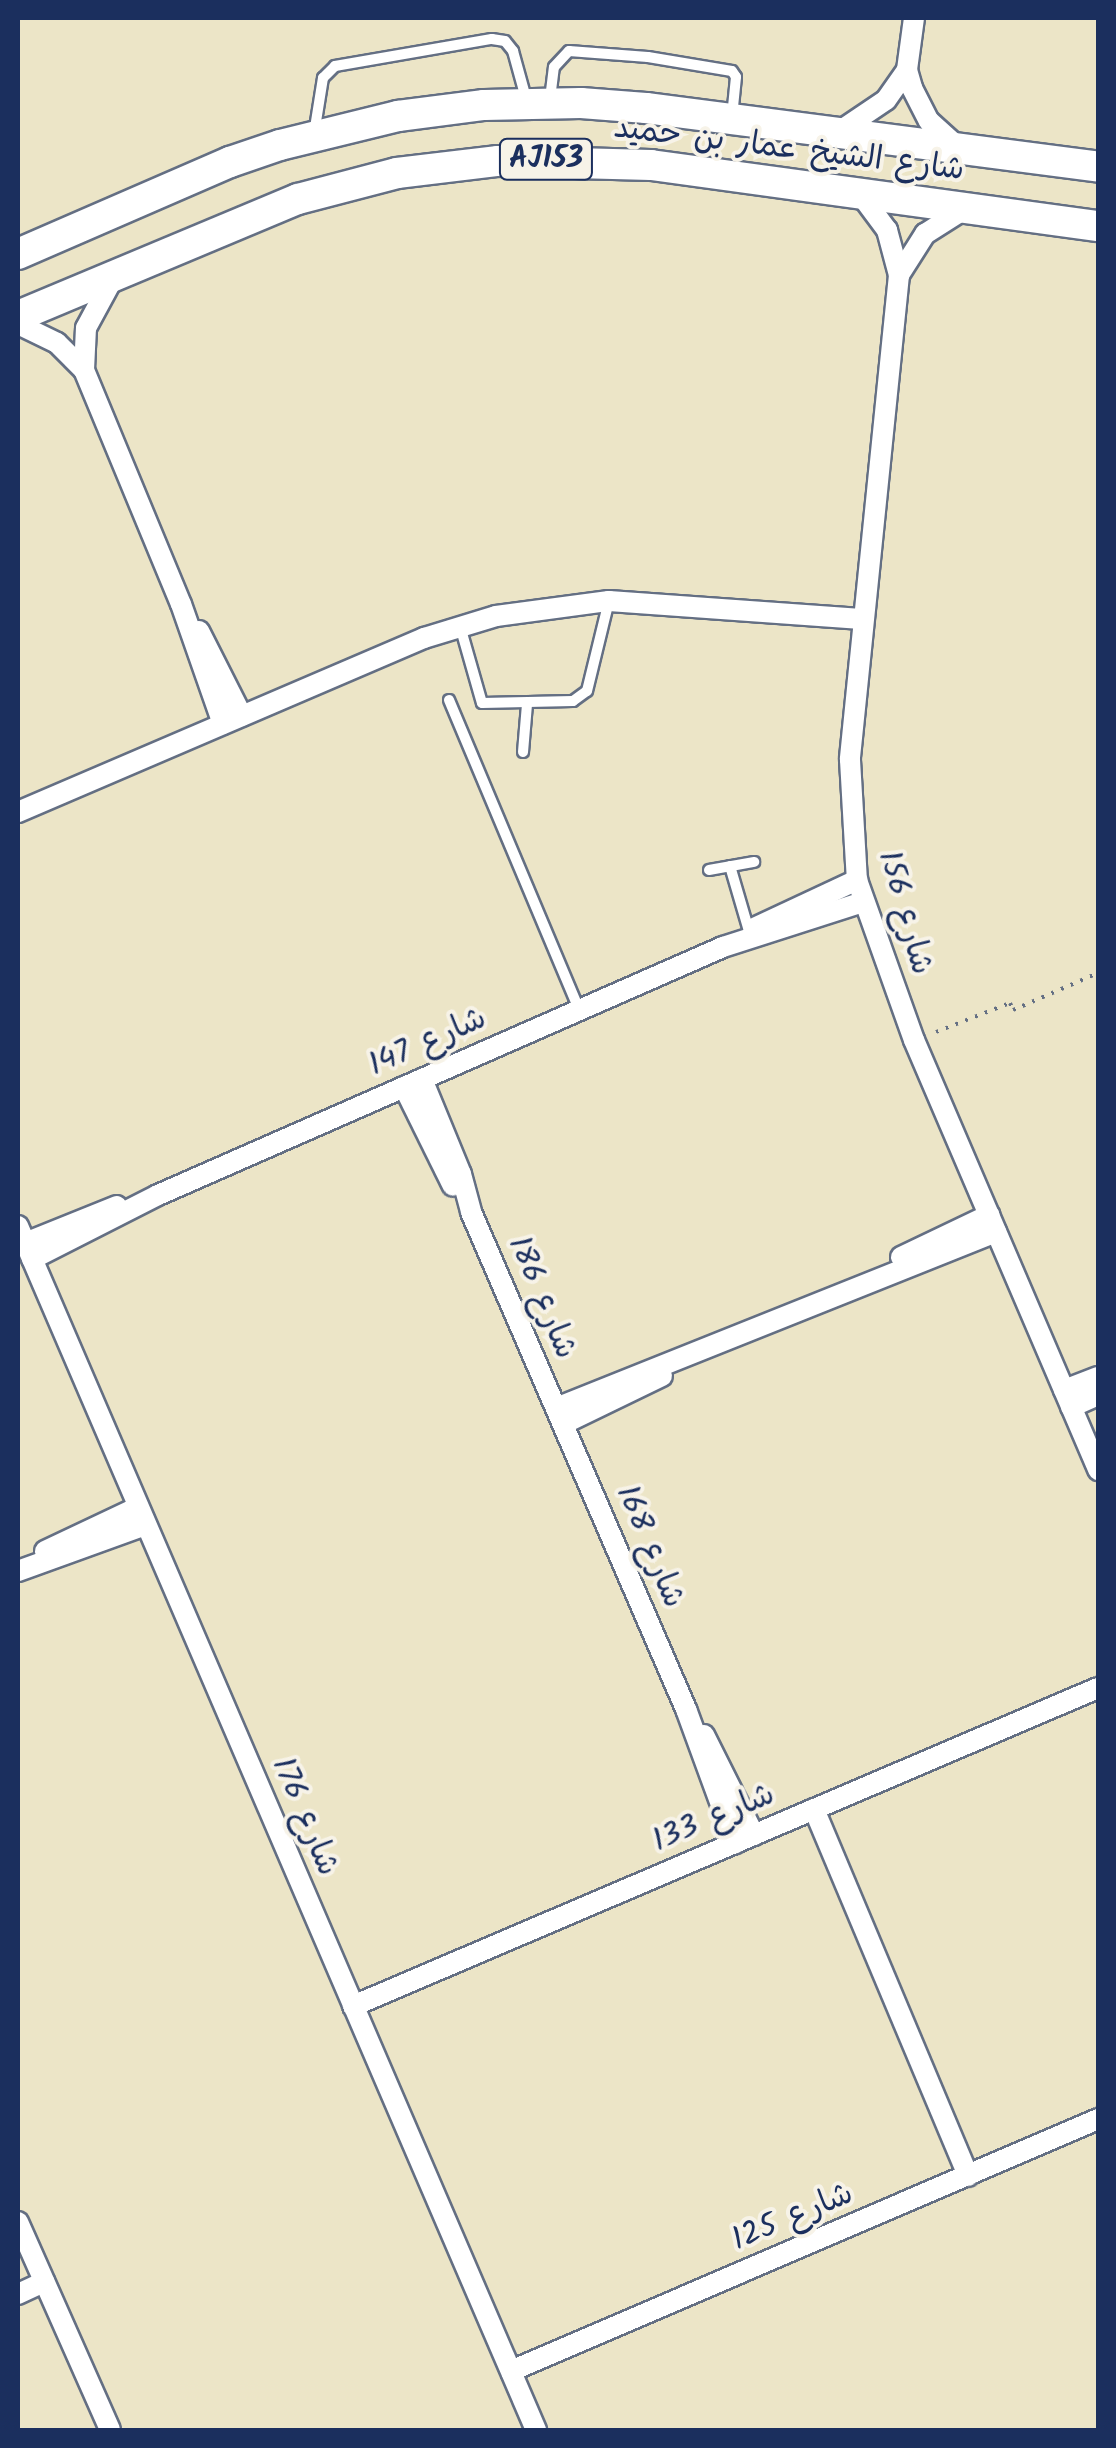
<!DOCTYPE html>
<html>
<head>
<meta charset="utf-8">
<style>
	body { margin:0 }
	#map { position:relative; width:1116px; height:2448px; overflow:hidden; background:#ece5c7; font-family:Kalam,"Playpen Sans Arabic",sans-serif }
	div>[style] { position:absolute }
	.path>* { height:4px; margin-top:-2px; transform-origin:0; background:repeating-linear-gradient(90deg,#646f83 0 2.5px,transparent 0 10.5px) }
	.roads { filter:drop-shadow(2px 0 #646f83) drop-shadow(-2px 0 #646f83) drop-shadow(0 2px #646f83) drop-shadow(0 -2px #646f83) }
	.service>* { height:10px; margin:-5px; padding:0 5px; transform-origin:5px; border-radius:5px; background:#fff }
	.minor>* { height:20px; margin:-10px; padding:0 10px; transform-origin:10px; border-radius:10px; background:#fff }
	.primary>* { height:30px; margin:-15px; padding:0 15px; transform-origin:15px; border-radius:15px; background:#fff }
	span { translate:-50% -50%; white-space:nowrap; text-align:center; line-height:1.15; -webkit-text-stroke:8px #f7f3e8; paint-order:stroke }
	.shield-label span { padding:2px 8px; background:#f7f3e8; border:2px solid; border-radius:8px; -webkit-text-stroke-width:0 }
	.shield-label { font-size:30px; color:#1b2f5e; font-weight:700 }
	.street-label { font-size:32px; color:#1b2f5e }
	.frame { position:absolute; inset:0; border:20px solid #1b2f5e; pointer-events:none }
</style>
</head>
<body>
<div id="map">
	<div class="path">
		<div style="left:936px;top:1032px;width:79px;rotate:-21.4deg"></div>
		<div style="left:1010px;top:1003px;width:8px;rotate:67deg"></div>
		<div style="left:1013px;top:1010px;width:93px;rotate:-23.5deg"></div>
	</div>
	<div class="roads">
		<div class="service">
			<div style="left:550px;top:99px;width:32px;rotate:-83deg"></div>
			<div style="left:554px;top:67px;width:22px;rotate:-47deg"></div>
			<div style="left:569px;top:51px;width:79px;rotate:4.3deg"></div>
			<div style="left:648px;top:57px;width:85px;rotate:9.5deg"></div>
			<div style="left:732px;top:71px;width:7px;rotate:56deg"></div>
			<div style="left:736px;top:77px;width:40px;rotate:95.7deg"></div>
			<div style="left:314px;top:134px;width:57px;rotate:-80.9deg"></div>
			<div style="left:323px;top:78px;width:17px;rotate:-45deg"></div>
			<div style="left:335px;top:66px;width:159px;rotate:-9.8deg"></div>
			<div style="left:492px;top:39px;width:13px;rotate:9deg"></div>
			<div style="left:505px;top:41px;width:13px;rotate:51deg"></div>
			<div style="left:513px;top:51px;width:53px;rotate:74.6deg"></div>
			<div style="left:460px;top:626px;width:80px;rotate:74.1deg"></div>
			<div style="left:482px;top:703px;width:91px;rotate:-1.3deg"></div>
			<div style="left:573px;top:701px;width:17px;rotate:-36deg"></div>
			<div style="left:587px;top:691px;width:93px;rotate:-76.3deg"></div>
			<div style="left:449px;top:700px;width:336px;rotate:67.2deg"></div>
			<div style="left:523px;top:752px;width:48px;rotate:-85.2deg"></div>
			<div style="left:730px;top:866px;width:68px;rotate:73.7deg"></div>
			<div style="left:709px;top:870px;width:46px;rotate:-10.1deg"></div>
		</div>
		<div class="minor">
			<div style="left:914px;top:18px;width:52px;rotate:97.7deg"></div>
			<div style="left:907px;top:70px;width:19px;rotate:74deg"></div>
			<div style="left:912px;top:88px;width:37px;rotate:63deg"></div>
			<div style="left:929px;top:121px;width:38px;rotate:42deg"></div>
			<div style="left:840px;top:131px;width:55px;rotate:-34deg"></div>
			<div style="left:886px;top:100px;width:37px;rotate:-55deg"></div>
			<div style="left:858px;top:191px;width:49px;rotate:53.4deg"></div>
			<div style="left:887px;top:230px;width:47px;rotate:75.1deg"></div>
			<div style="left:899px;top:275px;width:487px;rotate:95.8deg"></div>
			<div style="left:850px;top:760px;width:120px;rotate:86.7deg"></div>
			<div style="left:857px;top:880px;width:170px;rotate:70.4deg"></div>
			<div style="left:914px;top:1040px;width:468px;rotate:66.8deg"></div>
			<div style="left:899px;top:275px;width:49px;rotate:-57.6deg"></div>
			<div style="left:925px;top:234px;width:49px;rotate:-32.4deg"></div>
			<div style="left:18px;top:324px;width:43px;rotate:26deg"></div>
			<div style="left:57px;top:343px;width:38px;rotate:45deg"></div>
			<div style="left:84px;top:370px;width:253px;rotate:67.5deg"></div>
			<div style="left:181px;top:604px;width:127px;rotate:70.7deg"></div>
			<div style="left:84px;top:370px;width:42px;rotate:-87.3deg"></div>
			<div style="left:86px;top:328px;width:55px;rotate:-61.6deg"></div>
			<div style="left:199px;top:631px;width:95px;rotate:63.2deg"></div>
			<div style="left:18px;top:812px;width:442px;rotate:-23.2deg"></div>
			<div style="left:424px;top:638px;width:75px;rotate:-17deg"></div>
			<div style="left:496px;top:616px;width:114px;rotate:-7.6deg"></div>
			<div style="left:609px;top:601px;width:253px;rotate:4.1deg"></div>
			<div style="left:754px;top:928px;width:114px;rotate:-25deg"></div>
			<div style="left:422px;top:1079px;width:103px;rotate:67.7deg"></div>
			<div style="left:461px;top:1174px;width:39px;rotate:75deg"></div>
			<div style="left:471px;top:1212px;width:542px;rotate:66.61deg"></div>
			<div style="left:686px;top:1709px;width:143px;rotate:69.9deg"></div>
			<div style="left:404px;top:1087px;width:110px;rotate:63.7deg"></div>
			<div style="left:18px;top:1226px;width:1311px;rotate:66.72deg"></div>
			<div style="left:25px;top:1243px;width:99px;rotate:-21.9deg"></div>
			<div style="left:901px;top:1257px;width:98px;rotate:-25.5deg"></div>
			<div style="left:32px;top:1259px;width:141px;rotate:-26.9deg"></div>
			<div style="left:158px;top:1195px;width:617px;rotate:-23.7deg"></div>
			<div style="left:723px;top:947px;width:147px;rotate:-17.8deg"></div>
			<div style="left:1064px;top:1390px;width:36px;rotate:-21deg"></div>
			<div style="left:1071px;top:1407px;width:30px;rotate:-24deg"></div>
			<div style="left:556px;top:1408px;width:474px;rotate:-21.8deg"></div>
			<div style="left:563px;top:1424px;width:110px;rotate:-25.9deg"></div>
			<div style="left:45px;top:1551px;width:103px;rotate:-25.3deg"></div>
			<div style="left:18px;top:1571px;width:136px;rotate:-19.8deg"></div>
			<div style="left:704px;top:1735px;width:112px;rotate:63.4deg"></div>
			<div style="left:814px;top:1809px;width:398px;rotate:67.2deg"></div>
			<div style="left:353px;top:2006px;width:810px;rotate:-23.12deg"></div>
			<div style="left:18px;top:2222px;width:227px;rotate:66.1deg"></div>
			<div style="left:18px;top:2294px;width:29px;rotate:-25deg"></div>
			<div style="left:511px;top:2371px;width:639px;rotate:-23.23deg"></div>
		</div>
		<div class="primary">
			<div style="left:18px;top:254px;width:231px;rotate:-23.5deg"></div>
			<div style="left:230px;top:162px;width:53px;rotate:-18.8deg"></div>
			<div style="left:280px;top:145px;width:122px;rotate:-13.8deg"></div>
			<div style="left:398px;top:116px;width:87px;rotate:-7.3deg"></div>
			<div style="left:484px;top:105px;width:97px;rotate:-1.2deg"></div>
			<div style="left:581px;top:103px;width:65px;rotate:4.4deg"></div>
			<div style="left:646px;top:108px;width:456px;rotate:7.4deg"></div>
			<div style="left:18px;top:316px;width:303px;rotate:-22.7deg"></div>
			<div style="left:298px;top:199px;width:102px;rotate:-14.7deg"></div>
			<div style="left:397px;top:173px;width:102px;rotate:-6.8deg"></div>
			<div style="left:498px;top:161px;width:153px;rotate:1.5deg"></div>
			<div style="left:651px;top:165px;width:451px;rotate:7.8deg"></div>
		</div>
	</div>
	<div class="shield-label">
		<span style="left:546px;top:159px">AJ153</span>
	</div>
	<div class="street-label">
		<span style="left:789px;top:150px;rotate:7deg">شارع الشيخ عمار بن حميد</span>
		<span style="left:904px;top:913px;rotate:74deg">شارع 156</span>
		<span style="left:428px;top:1043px;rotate:-24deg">شارع 147</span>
		<span style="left:541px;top:1298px;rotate:67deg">شارع 186</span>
		<span style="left:649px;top:1547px;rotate:67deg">شارع 168</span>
		<span style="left:304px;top:1817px;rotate:67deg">شارع 176</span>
		<span style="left:714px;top:1819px;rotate:-23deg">شارع 133</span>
		<span style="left:793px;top:2218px;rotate:-23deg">شارع 125</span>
	</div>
	<div class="frame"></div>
</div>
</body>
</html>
